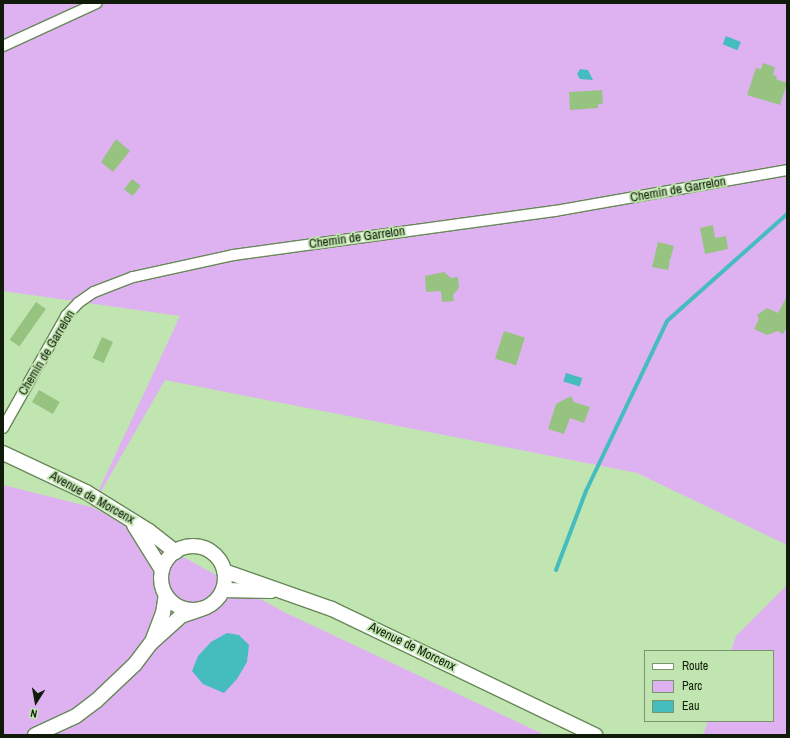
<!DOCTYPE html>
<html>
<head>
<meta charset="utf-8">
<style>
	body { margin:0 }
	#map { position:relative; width:790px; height:738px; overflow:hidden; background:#c1e5b0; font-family:"Archivo Narrow",sans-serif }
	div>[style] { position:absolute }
	.green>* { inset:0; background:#deb2f1 }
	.water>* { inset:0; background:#45bcbd; transform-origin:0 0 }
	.stream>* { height:4px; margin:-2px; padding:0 2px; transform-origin:2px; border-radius:2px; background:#45bcbd }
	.building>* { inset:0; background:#96c380; transform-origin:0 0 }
	.roads { filter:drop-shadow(1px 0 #678857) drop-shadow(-1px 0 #678857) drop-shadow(0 1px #678857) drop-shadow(0 -1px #678857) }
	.minor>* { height:10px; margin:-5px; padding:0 5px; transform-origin:5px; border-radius:5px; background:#fff }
	.secondary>* { height:14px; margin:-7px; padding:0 7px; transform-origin:7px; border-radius:7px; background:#fff }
	.secondary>.ring { margin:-7px; padding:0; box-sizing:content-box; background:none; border:14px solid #fff; border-radius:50% }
	span { translate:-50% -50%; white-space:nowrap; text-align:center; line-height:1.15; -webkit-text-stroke:3.5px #c1e5b0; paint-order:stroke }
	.street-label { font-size:13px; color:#101c09 }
	.frame { position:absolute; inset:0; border:4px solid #101c09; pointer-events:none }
	.legend { position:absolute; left:644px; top:650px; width:130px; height:72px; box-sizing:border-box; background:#c1e5b0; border:1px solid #7a956d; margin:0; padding:5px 7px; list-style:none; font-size:12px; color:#101c09 }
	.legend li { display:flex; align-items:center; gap:8px; height:20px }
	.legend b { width:20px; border:1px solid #7a956d }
	.north { position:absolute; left:16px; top:682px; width:40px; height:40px; -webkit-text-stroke:3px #c1e5b0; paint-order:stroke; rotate:191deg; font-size:11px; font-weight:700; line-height:16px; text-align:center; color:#101c09 }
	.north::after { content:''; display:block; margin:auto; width:14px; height:18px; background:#101c09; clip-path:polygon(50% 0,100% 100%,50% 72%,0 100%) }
</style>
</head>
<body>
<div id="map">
	<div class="green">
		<div style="clip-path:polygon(3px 3px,787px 3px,787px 545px,637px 473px,165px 380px,92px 507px,284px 612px,545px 735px,3px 735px,3px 485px,91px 507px,180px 316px,3px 291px)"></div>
		<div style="clip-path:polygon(787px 585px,787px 735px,703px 735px,708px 721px,773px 721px,773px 651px,731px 651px,736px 636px)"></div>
	</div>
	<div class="water">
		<div style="left:726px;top:36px;width:16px;height:9px;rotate:22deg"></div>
		<div style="clip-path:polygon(580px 69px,588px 70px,593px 80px,580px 79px,577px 74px)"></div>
		<div style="left:566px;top:373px;width:17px;height:9px;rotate:17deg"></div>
		<div style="clip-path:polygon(227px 633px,239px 635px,249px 645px,247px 662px,237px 679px,224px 693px,203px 684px,192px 671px,198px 656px,211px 642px)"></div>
	</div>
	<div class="stream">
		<div style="left:556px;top:570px;width:85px;rotate:-69.2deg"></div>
		<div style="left:586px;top:491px;width:188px;rotate:-64.5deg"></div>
		<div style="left:667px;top:321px;width:161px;rotate:-41.7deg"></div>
	</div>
	<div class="building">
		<div style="clip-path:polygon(763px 63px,775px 67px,773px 75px,777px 76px,776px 79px,787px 83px,780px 105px,747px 95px,756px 68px,761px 69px)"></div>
		<div style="clip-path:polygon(602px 90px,603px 104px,598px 104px,598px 108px,570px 110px,569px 92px)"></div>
		<div style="clip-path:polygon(116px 139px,130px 151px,113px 172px,101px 162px)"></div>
		<div style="left:132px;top:179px;width:11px;height:13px;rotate:38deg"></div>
		<div style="clip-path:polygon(713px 225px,715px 238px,726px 236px,728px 249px,705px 254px,700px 228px)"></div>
		<div style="clip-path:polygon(658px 242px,674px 246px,670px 260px,668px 261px,670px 261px,668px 270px,652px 267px)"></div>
		<div style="clip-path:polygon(444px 272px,451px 278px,458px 277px,459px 288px,453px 295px,454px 301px,442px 302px,441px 291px,426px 292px,425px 276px)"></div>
		<div style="clip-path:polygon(787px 296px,787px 327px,783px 334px,778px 331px,767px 335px,754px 329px,759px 319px,757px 315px,767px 308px,778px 313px)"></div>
		<div style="left:36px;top:302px;width:12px;height:46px;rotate:35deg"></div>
		<div style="left:504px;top:331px;width:22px;height:29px;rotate:18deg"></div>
		<div style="left:102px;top:337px;width:12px;height:23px;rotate:24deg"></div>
		<div style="left:39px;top:390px;width:24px;height:14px;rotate:30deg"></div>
		<div style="clip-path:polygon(571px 396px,574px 402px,590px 407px,584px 423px,570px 418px,564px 434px,548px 429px,556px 404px)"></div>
	</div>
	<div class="roads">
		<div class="minor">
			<div style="left:3px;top:46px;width:103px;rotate:-24.6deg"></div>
			<div style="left:3px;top:428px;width:129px;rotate:-60.6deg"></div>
			<div style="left:66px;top:316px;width:18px;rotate:-47deg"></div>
			<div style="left:78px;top:303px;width:19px;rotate:-35deg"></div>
			<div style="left:94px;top:292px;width:42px;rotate:-21deg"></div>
			<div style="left:133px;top:277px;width:102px;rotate:-12.4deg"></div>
			<div style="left:233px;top:255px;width:325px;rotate:-7.8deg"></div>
			<div style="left:555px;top:211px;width:236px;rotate:-10deg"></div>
		</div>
		<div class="secondary">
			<div style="left:3px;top:453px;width:92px;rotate:25.2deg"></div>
			<div style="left:86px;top:492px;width:74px;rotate:31.8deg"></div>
			<div style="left:149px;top:531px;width:34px;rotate:38deg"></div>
			<div style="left:134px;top:525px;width:53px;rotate:58.1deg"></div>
			<div class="ring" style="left:161px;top:546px;width:50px;height:50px"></div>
			<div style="left:224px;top:571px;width:114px;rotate:19.4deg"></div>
			<div style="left:332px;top:609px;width:292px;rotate:25.6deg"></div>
			<div style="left:223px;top:590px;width:48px;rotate:1.2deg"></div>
			<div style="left:153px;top:639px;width:28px;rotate:-69deg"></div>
			<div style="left:163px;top:613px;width:18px;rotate:-81deg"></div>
			<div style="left:35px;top:735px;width:45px;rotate:-24.9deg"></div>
			<div style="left:76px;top:716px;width:25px;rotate:-37deg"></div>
			<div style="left:96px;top:701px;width:54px;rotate:-43.5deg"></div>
			<div style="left:135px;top:664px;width:26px;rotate:-53deg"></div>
			<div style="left:151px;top:643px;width:40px;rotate:-42deg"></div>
			<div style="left:181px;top:616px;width:21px;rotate:-19deg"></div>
		</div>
	</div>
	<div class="street-label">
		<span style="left:678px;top:190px;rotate:-10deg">Chemin de Garrelon</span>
		<span style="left:357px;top:238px;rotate:-8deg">Chemin de Garrelon</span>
		<span style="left:47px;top:353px;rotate:-59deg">Chemin de Garrelon</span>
		<span style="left:92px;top:498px;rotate:29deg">Avenue de Morcenx</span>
		<span style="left:412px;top:647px;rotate:26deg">Avenue de Morcenx</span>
	</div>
	<div class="frame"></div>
	<ul class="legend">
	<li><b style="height:5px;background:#fff"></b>Route</li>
	<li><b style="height:11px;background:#deb2f1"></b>Parc</li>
	<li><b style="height:11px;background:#45bcbd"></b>Eau</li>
	</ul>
	<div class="north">N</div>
</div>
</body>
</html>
